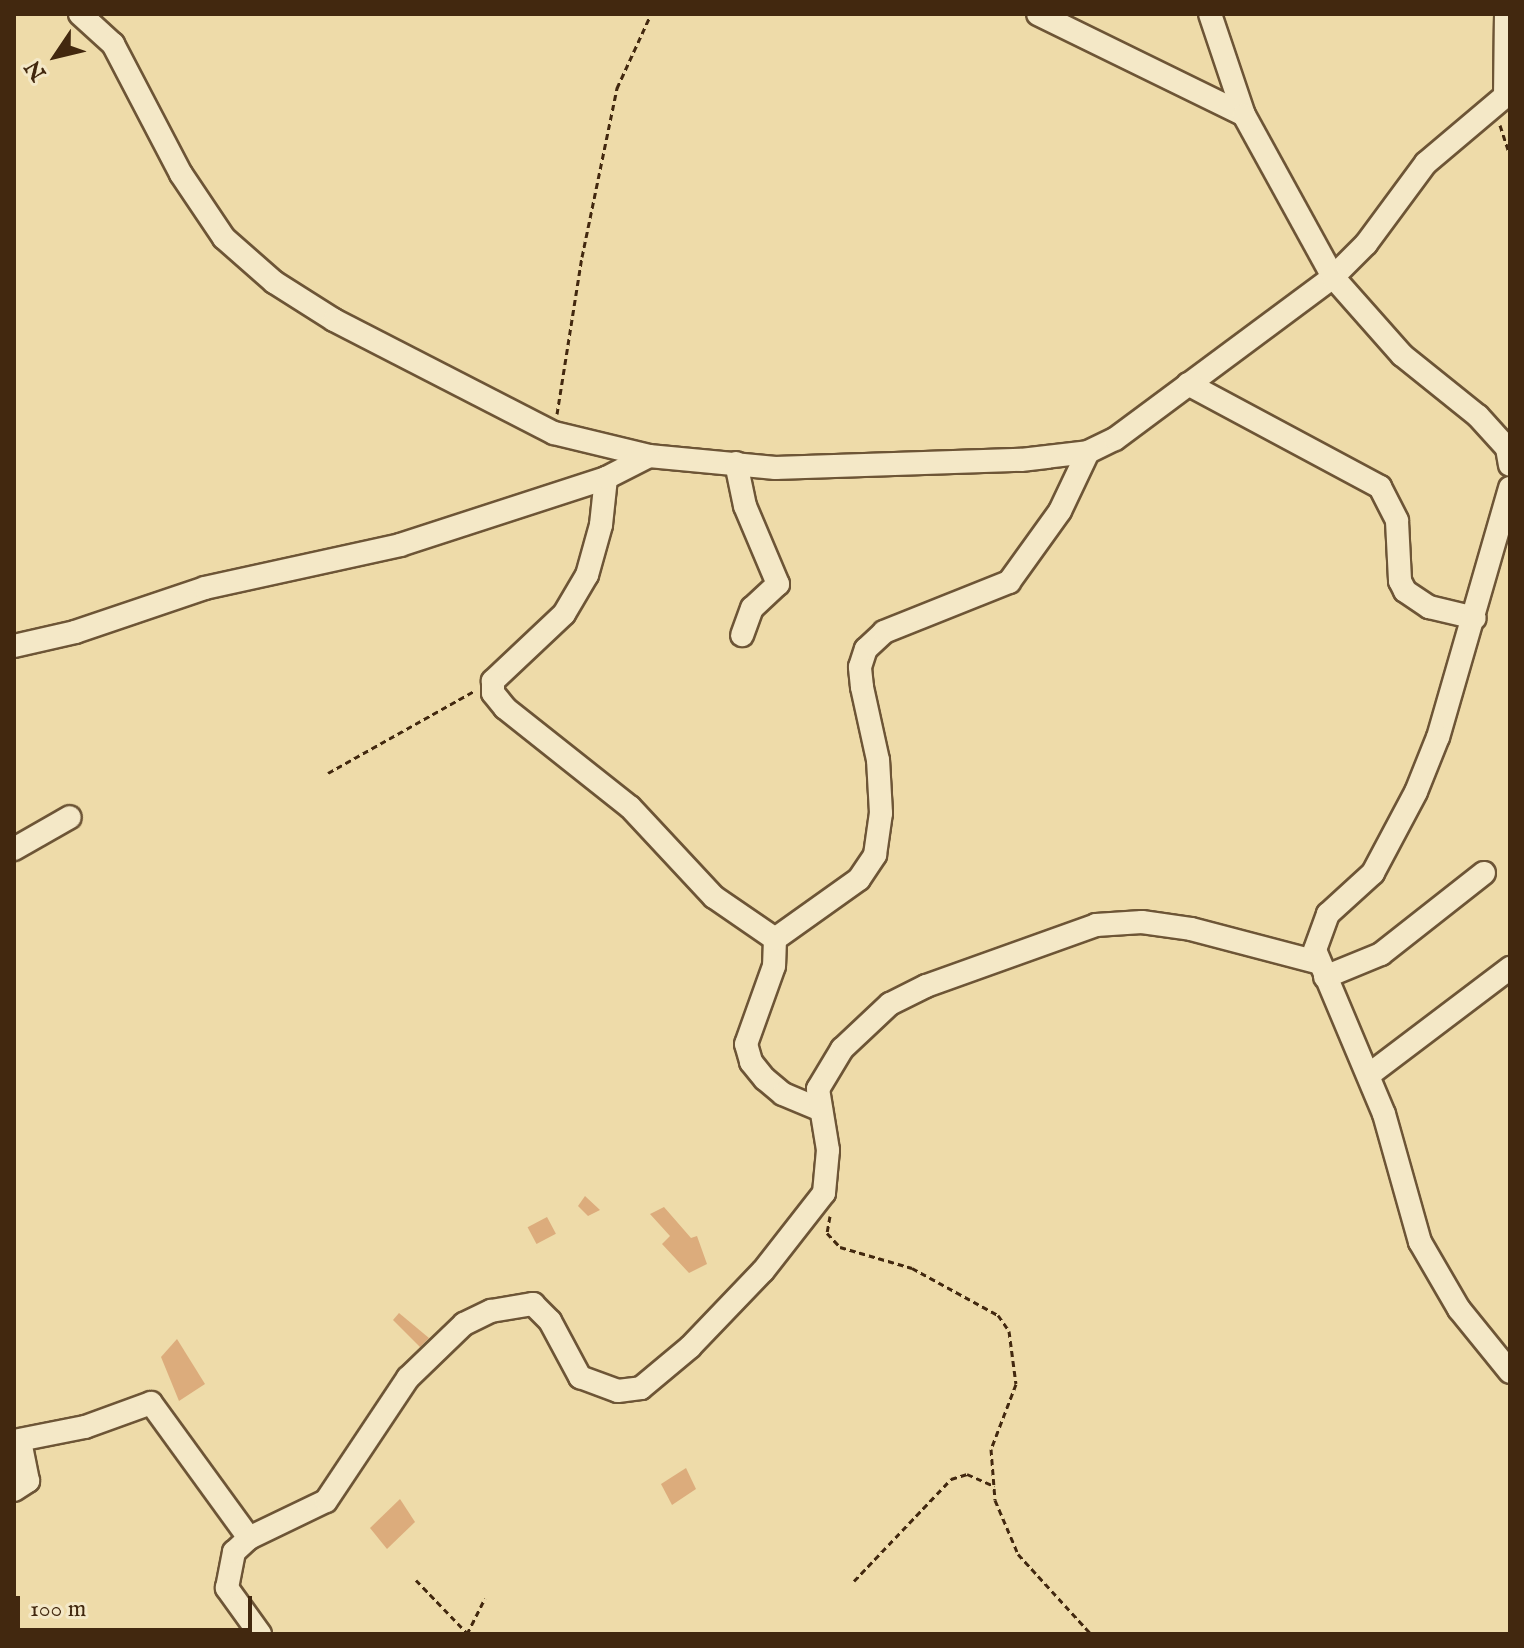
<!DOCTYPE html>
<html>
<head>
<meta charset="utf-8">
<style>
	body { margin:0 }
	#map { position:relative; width:1524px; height:1648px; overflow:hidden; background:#eedba9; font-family:"IM FELL English",serif }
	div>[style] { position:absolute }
	.building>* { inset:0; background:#dcac7c; transform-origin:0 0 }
	.path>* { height:3px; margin-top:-1.5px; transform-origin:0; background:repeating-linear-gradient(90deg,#42280f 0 6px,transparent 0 10px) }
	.roads { filter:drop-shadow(2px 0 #6d5536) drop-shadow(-2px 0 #6d5536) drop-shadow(0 2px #6d5536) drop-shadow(0 -2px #6d5536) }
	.minor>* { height:22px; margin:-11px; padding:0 11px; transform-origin:11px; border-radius:11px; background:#f4e8c7 }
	span { translate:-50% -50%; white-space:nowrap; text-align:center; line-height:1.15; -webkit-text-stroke:8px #f4e8c7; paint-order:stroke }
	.frame { position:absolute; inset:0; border:16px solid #42280f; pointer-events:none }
	.north { position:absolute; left:16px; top:16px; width:80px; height:80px; -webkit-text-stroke:6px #f4e8c7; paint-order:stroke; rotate:235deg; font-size:22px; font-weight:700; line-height:32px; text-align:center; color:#42280f }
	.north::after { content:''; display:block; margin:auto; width:28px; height:36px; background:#42280f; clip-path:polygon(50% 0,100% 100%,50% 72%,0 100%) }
	.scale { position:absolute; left:16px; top:1596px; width:236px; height:36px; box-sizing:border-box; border:4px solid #42280f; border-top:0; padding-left:10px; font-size:24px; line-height:28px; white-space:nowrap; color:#42280f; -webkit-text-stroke:6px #f4e8c7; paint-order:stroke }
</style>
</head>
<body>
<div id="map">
	<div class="building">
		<div style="clip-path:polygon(585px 1196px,600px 1210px,588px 1216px,578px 1206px)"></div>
		<div style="clip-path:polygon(664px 1207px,691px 1238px,697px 1236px,707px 1264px,689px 1273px,662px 1244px,670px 1236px,650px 1214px)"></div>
		<div style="left:547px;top:1217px;width:19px;height:22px;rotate:62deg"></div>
		<div style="clip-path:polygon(399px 1313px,429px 1338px,420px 1347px,393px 1320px)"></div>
		<div style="clip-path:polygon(177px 1339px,205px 1384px,179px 1401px,161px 1357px)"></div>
		<div style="clip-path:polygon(686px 1468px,696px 1489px,672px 1505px,661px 1484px)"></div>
		<div style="clip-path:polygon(400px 1499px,415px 1522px,387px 1549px,370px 1528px)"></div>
	</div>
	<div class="path">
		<div style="left:1500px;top:125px;width:33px;rotate:72deg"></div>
		<div style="left:1510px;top:187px;width:10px;rotate:90deg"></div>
		<div style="left:557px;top:414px;width:159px;rotate:-81deg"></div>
		<div style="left:582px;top:257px;width:173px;rotate:-78.3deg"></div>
		<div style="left:617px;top:88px;width:81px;rotate:-65.3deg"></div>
		<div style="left:328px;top:773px;width:167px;rotate:-29.3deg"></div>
		<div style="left:830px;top:1216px;width:17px;rotate:100deg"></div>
		<div style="left:827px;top:1233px;width:19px;rotate:47deg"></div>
		<div style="left:840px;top:1247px;width:75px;rotate:16.3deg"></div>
		<div style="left:912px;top:1268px;width:98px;rotate:28.7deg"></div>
		<div style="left:998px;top:1315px;width:19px;rotate:55deg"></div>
		<div style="left:1009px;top:1331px;width:53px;rotate:82.5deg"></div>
		<div style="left:1016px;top:1384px;width:70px;rotate:111deg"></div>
		<div style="left:991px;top:1449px;width:51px;rotate:85.5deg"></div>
		<div style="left:995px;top:1500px;width:59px;rotate:66.9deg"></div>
		<div style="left:1018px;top:1554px;width:108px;rotate:47.6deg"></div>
		<div style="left:416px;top:1580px;width:75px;rotate:46.1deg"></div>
		<div style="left:854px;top:1581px;width:141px;rotate:-46.4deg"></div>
		<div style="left:951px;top:1479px;width:17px;rotate:-17deg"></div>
		<div style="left:967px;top:1474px;width:30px;rotate:24deg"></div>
		<div style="left:467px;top:1634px;width:40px;rotate:-63.4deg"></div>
	</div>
	<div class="roads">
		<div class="minor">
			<div style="left:80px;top:14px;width:45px;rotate:42.3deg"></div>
			<div style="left:113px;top:44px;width:147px;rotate:62.4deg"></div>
			<div style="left:181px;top:174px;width:77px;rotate:56.1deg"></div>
			<div style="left:224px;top:238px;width:67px;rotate:41.3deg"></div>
			<div style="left:274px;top:282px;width:71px;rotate:32.3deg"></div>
			<div style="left:334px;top:320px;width:247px;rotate:27.2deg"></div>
			<div style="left:554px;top:433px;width:98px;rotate:13.6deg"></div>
			<div style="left:649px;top:456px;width:127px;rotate:5.4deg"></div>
			<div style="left:775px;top:468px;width:246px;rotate:-1.9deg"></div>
			<div style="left:1021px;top:460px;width:67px;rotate:-6.8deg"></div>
			<div style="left:1088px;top:452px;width:30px;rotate:-26deg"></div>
			<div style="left:1115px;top:439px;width:272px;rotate:-36.6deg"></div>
			<div style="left:1333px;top:277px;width:47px;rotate:-45deg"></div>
			<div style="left:1366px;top:244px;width:101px;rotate:-53.5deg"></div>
			<div style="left:1426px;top:163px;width:110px;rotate:-40.2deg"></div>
			<div style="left:1038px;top:14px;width:229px;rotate:26.1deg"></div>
			<div style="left:1210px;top:14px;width:107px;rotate:71.4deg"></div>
			<div style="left:1244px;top:115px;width:185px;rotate:61.2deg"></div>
			<div style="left:1333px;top:277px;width:104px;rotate:48.5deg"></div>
			<div style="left:1402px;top:355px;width:97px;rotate:38.8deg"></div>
			<div style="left:1478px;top:416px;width:43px;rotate:47.8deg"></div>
			<div style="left:1507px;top:448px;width:17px;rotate:80deg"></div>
			<div style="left:1505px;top:96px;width:82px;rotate:-89.3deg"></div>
			<div style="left:1188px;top:384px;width:218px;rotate:28.2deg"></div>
			<div style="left:1380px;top:487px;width:38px;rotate:63deg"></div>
			<div style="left:1397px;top:521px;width:60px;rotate:87.1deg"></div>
			<div style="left:1400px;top:581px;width:11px;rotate:63deg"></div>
			<div style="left:1405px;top:591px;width:29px;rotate:34deg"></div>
			<div style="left:1429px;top:607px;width:47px;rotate:13.4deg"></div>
			<div style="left:736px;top:463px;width:44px;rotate:78.2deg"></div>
			<div style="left:745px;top:506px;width:85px;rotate:67.1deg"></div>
			<div style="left:778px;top:584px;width:35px;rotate:137deg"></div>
			<div style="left:752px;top:608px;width:29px;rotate:110deg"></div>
			<div style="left:606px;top:478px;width:47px;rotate:96.1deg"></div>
			<div style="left:601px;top:525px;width:52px;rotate:105.6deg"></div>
			<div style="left:587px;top:575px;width:45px;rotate:120.5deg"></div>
			<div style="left:564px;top:614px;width:98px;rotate:136.7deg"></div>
			<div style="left:493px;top:681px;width:12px;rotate:90deg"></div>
			<div style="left:493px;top:693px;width:19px;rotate:51deg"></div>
			<div style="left:505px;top:708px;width:159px;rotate:38.4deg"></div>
			<div style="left:630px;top:807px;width:123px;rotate:47deg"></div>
			<div style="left:714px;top:897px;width:74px;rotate:34.5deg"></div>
			<div style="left:775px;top:939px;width:27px;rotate:92deg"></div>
			<div style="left:774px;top:966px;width:83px;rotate:109.7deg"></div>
			<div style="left:746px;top:1044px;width:19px;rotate:74deg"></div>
			<div style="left:751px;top:1062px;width:22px;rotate:51deg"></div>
			<div style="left:765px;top:1079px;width:23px;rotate:40deg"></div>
			<div style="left:783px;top:1094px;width:41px;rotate:22.8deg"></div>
			<div style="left:1510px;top:488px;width:259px;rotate:106.1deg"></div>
			<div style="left:1438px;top:737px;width:59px;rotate:111.8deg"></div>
			<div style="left:1416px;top:792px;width:92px;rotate:118deg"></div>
			<div style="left:1373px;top:873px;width:61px;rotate:137.7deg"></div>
			<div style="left:1328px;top:914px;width:38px;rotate:110deg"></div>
			<div style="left:1315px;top:950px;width:178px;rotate:67.2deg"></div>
			<div style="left:1384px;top:1114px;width:133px;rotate:74.3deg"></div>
			<div style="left:1420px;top:1242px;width:78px;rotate:59.8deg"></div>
			<div style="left:1459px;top:1309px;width:81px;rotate:51deg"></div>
			<div style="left:14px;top:646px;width:63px;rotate:-12.9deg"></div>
			<div style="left:75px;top:632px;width:137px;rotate:-18.7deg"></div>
			<div style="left:205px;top:588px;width:200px;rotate:-12.4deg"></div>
			<div style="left:400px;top:545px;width:217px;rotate:-18deg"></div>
			<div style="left:606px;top:478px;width:48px;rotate:-27.1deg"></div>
			<div style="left:14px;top:849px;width:64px;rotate:-29.7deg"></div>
			<div style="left:775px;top:939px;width:103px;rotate:-35.5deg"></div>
			<div style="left:859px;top:879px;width:29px;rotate:-56deg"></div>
			<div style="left:875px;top:855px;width:42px;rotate:-81.9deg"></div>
			<div style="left:881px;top:813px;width:53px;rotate:-93.2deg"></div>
			<div style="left:878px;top:760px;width:75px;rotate:-102.4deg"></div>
			<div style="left:862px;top:687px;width:20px;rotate:-96deg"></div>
			<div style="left:860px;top:667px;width:19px;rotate:-72deg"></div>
			<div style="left:866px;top:649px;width:25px;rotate:-43deg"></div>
			<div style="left:884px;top:632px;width:135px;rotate:-21.8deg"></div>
			<div style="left:1009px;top:582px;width:87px;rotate:-54.3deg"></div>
			<div style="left:1060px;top:511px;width:65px;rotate:-64.6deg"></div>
			<div style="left:1325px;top:977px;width:61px;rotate:-22.3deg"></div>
			<div style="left:1381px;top:954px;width:131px;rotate:-38.2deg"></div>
			<div style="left:1370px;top:1074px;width:176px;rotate:-37.1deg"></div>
			<div style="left:14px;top:1441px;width:72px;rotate:-11.2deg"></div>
			<div style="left:85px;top:1427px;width:70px;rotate:-20deg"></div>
			<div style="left:151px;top:1403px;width:167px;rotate:54deg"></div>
			<div style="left:14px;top:1490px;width:17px;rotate:-33deg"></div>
			<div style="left:28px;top:1481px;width:41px;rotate:-101.3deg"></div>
			<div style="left:260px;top:1634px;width:57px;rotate:-125.7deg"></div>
			<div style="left:227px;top:1588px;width:37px;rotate:-79deg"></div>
			<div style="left:234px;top:1552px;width:21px;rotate:-43deg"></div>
			<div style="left:249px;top:1538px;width:85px;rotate:-25.7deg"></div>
			<div style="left:326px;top:1501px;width:148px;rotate:-56.3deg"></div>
			<div style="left:408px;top:1378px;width:78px;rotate:-44deg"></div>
			<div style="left:464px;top:1324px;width:30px;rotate:-26deg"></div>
			<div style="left:491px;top:1311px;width:43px;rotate:-9.5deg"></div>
			<div style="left:533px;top:1304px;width:24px;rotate:45deg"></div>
			<div style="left:550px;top:1321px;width:64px;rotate:61.8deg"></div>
			<div style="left:580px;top:1377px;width:40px;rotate:20.2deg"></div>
			<div style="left:618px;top:1391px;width:23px;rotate:-7deg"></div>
			<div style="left:641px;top:1388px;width:64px;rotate:-39.9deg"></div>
			<div style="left:690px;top:1347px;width:105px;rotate:-46.2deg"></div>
			<div style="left:763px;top:1271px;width:99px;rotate:-52deg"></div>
			<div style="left:824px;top:1193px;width:43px;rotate:-84.7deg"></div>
			<div style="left:828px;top:1150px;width:62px;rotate:-99.3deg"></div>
			<div style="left:818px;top:1089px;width:47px;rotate:-59deg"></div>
			<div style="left:842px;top:1049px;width:66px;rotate:-43.2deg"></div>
			<div style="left:890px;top:1004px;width:40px;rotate:-26.6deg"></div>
			<div style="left:926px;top:986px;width:181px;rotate:-19.7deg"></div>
			<div style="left:1096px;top:925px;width:46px;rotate:-3.7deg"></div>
			<div style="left:1142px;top:922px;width:49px;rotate:8.1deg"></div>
			<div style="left:1191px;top:929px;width:130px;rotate:14.7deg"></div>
		</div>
	</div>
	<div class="frame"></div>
	<div class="north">N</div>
	<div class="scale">100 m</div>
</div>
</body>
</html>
